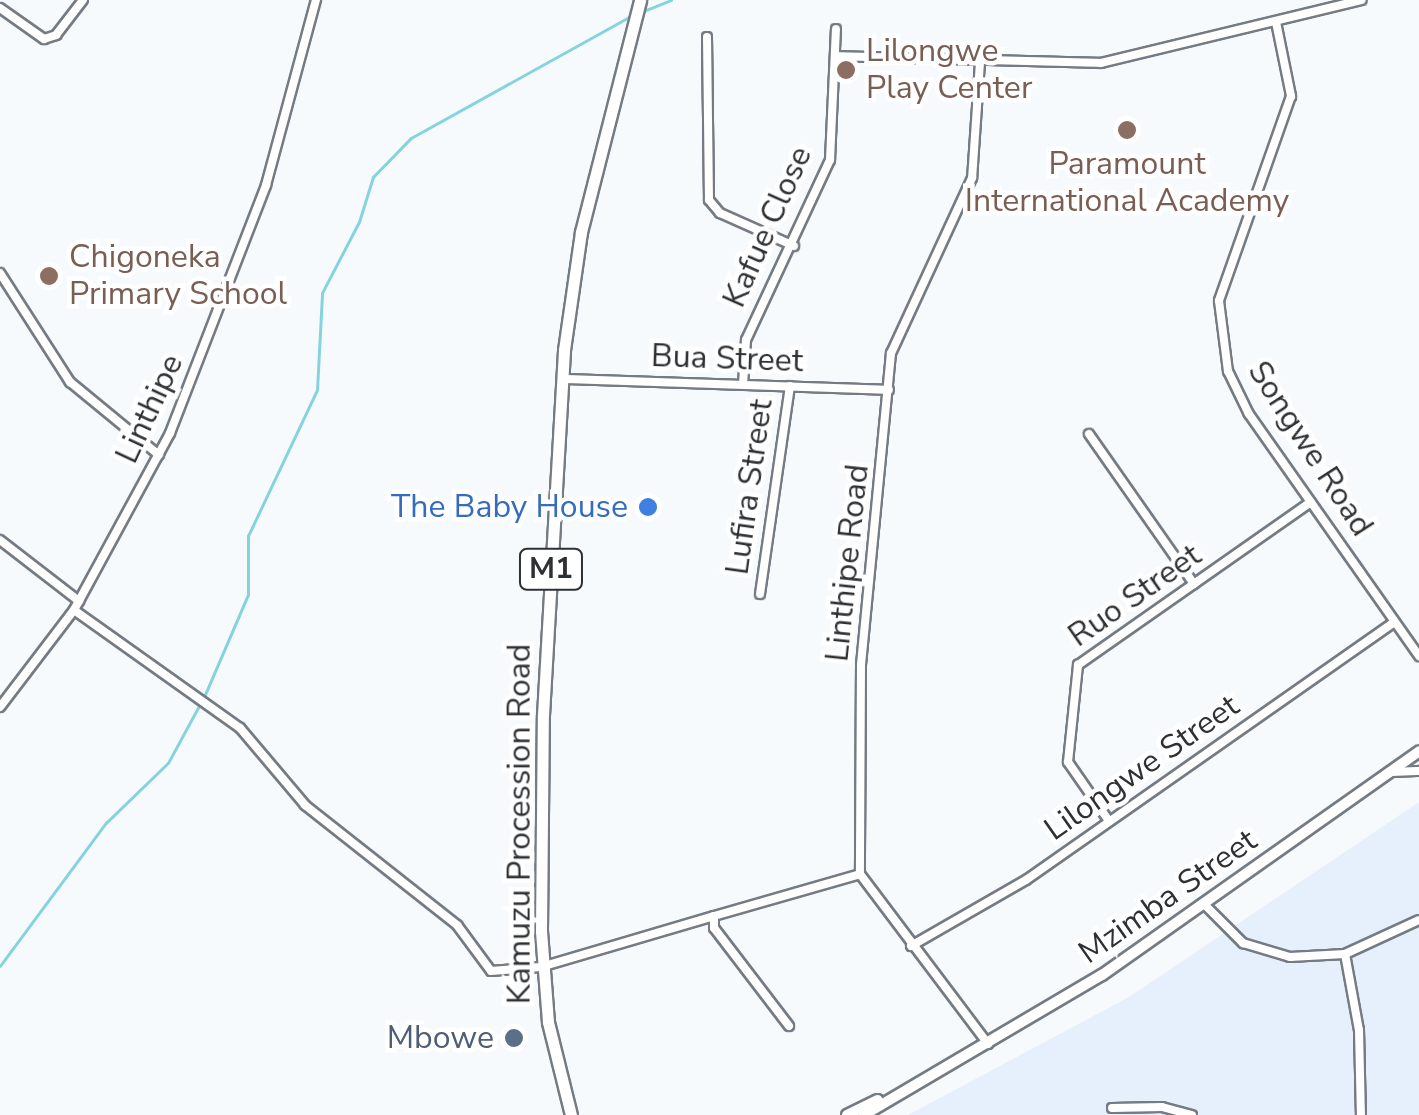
<!DOCTYPE html>
<html>
<head>
<meta charset="utf-8">
<style>
	body { margin:0 }
	#map { position:relative; width:1419px; height:1115px; overflow:hidden; background:#f7fafd; font-family:"Nunito Sans",sans-serif }
	div>[style] { position:absolute }
	.built>* { inset:0; background:#e6f0fc }
	.stream>* { height:2.5px; margin:-1.25px; padding:0 1.25px; transform-origin:1.25px; border-radius:1.25px; background:#86d3e0 }
	.roads { filter:drop-shadow(2px 0 #747b83) drop-shadow(-2px 0 #747b83) drop-shadow(0 2px #747b83) drop-shadow(0 -2px #747b83) }
	.minor>* { height:8px; margin:-4px; padding:0 4px; transform-origin:4px; border-radius:4px; background:#fff }
	.major>* { height:10px; margin:-5px; padding:0 5px; transform-origin:5px; border-radius:5px; background:#fff }
	.highway>* { height:11px; margin:-5.5px; padding:0 5.5px; transform-origin:5.5px; border-radius:5.5px; background:#fff }
	.dots>* { width:28px; height:28px; translate:-50% -50%; box-sizing:border-box; border:5px solid #fff; border-radius:50% }
	span { translate:-50% -50%; white-space:nowrap; text-align:center; line-height:1.15; -webkit-text-stroke:9px #fff; paint-order:stroke }
	.shield-label span { padding:2px 8px; background:#fff; border:2px solid; border-radius:8px; -webkit-text-stroke-width:0 }
	.shield-label { font-size:30px; color:#2e3134; font-weight:700 }
	.education-label { font-size:32px; color:#785e54 }
	.left { translate:0 -50%; text-align:left }
	.street-label { font-size:32px; color:#2e3134 }
	.shop-label { font-size:32px; color:#366cbe }
	.right { translate:-100% -50%; text-align:right }
	.service-label { font-size:32px; color:#4e5e75 }
</style>
</head>
<body>
<div id="map">
	<div class="built">
		<div style="clip-path:polygon(1419px 802px,1419px 1115px,908px 1115px,1129px 997px)"></div>
	</div>
	<div class="stream">
		<div style="left:644px;top:11px;width:29px;rotate:-22deg"></div>
		<div style="left:204px;top:697px;width:111px;rotate:-66.7deg"></div>
		<div style="left:248px;top:595px;width:59px;rotate:-90deg"></div>
		<div style="left:248px;top:536px;width:161px;rotate:-64.7deg"></div>
		<div style="left:317px;top:390px;width:97px;rotate:-87deg"></div>
		<div style="left:322px;top:293px;width:80px;rotate:-62.5deg"></div>
		<div style="left:359px;top:222px;width:47px;rotate:-72.7deg"></div>
		<div style="left:373px;top:177px;width:54px;rotate:-45.7deg"></div>
		<div style="left:411px;top:138px;width:252px;rotate:-29deg"></div>
		<div style="left:0;top:966px;width:178px;rotate:-53.5deg"></div>
		<div style="left:106px;top:823px;width:86px;rotate:-44.1deg"></div>
		<div style="left:168px;top:763px;width:67px;rotate:-61.5deg"></div>
	</div>
	<div class="roads">
		<div class="minor">
			<div style="left:0;top:8px;width:54px;rotate:35.2deg"></div>
			<div style="left:44px;top:39px;width:13px;rotate:-18deg"></div>
			<div style="left:56px;top:35px;width:44px;rotate:-52.4deg"></div>
			<div style="left:1276px;top:22px;width:76px;rotate:78.5deg"></div>
			<div style="left:1291px;top:96px;width:217px;rotate:109.4deg"></div>
			<div style="left:1219px;top:301px;width:71px;rotate:82.7deg"></div>
			<div style="left:1228px;top:371px;width:48px;rotate:64deg"></div>
			<div style="left:1249px;top:414px;width:296px;rotate:54.9deg"></div>
			<div style="left:707px;top:37px;width:163px;rotate:89.3deg"></div>
			<div style="left:709px;top:200px;width:17px;rotate:50deg"></div>
			<div style="left:720px;top:213px;width:81px;rotate:24deg"></div>
			<div style="left:835px;top:56px;width:266px;rotate:1.5deg"></div>
			<div style="left:1101px;top:63px;width:268px;rotate:-13.6deg"></div>
			<div style="left:980px;top:62px;width:116px;rotate:93.9deg"></div>
			<div style="left:972px;top:178px;width:193px;rotate:114.8deg"></div>
			<div style="left:891px;top:353px;width:313px;rotate:95.5deg"></div>
			<div style="left:861px;top:665px;width:209px;rotate:90.3deg"></div>
			<div style="left:860px;top:874px;width:213px;rotate:53deg"></div>
			<div style="left:0;top:273px;width:130px;rotate:57.3deg"></div>
			<div style="left:70px;top:382px;width:115px;rotate:39.4deg"></div>
			<div style="left:563px;top:379px;width:326px;rotate:1.9deg"></div>
			<div style="left:743px;top:384px;width:44px;rotate:-86.1deg"></div>
			<div style="left:746px;top:340px;width:199px;rotate:-65deg"></div>
			<div style="left:830px;top:160px;width:131px;rotate:-87.4deg"></div>
			<div style="left:1089px;top:434px;width:183px;rotate:55deg"></div>
			<div style="left:0;top:540px;width:100px;rotate:37.7deg"></div>
			<div style="left:760px;top:594px;width:210px;rotate:-81.8deg"></div>
			<div style="left:74px;top:610px;width:204px;rotate:35.4deg"></div>
			<div style="left:240px;top:728px;width:101px;rotate:49.8deg"></div>
			<div style="left:305px;top:805px;width:194px;rotate:38.3deg"></div>
			<div style="left:457px;top:925px;width:57px;rotate:53.5deg"></div>
			<div style="left:491px;top:971px;width:50px;rotate:-4.6deg"></div>
			<div style="left:541px;top:967px;width:180px;rotate:-16.4deg"></div>
			<div style="left:0;top:707px;width:122px;rotate:-52.7deg"></div>
			<div style="left:74px;top:610px;width:201px;rotate:-61.5deg"></div>
			<div style="left:170px;top:433px;width:266px;rotate:-68.8deg"></div>
			<div style="left:266px;top:185px;width:192px;rotate:-74.9deg"></div>
			<div style="left:1389px;top:772px;width:30px;rotate:-2deg"></div>
			<div style="left:1109px;top:821px;width:72px;rotate:-124.8deg"></div>
			<div style="left:1068px;top:762px;width:98px;rotate:-84.1deg"></div>
			<div style="left:1078px;top:665px;width:284px;rotate:-35deg"></div>
			<div style="left:1203px;top:903px;width:57px;rotate:45deg"></div>
			<div style="left:1243px;top:943px;width:49px;rotate:16.6deg"></div>
			<div style="left:1290px;top:957px;width:55px;rotate:-3.1deg"></div>
			<div style="left:1345px;top:954px;width:81px;rotate:-24.7deg"></div>
			<div style="left:911px;top:946px;width:133px;rotate:-29.9deg"></div>
			<div style="left:1026px;top:880px;width:450px;rotate:-35deg"></div>
			<div style="left:1345px;top:954px;width:77px;rotate:79.6deg"></div>
			<div style="left:1359px;top:1030px;width:85px;rotate:88.7deg"></div>
			<div style="left:789px;top:1026px;width:123px;rotate:-127.4deg"></div>
			<div style="left:714px;top:928px;width:12px;rotate:-90deg"></div>
			<div style="left:714px;top:916px;width:152px;rotate:-16deg"></div>
			<div style="left:1112px;top:1108px;width:50px;rotate:-1.1deg"></div>
			<div style="left:1162px;top:1107px;width:31px;rotate:15deg"></div>
		</div>
		<div class="major">
			<div style="left:847px;top:1115px;width:34px;rotate:-26deg"></div>
			<div style="left:864px;top:1115px;width:276px;rotate:-30.5deg"></div>
			<div style="left:1102px;top:975px;width:388px;rotate:-35.2deg"></div>
		</div>
		<div class="highway">
			<div style="left:571px;top:1115px;width:96px;rotate:-103.9deg"></div>
			<div style="left:548px;top:1022px;width:91px;rotate:-94.4deg"></div>
			<div style="left:541px;top:931px;width:216px;rotate:-89.5deg"></div>
			<div style="left:543px;top:715px;width:366px;rotate:-86.7deg"></div>
			<div style="left:564px;top:350px;width:119px;rotate:-81.8deg"></div>
			<div style="left:581px;top:232px;width:239px;rotate:-75.7deg"></div>
		</div>
	</div>
	<div class="dots">
		<div style="left:846px;top:70px;background:#8d6e63"></div>
		<div style="left:1127px;top:130px;background:#8d6e63"></div>
		<div style="left:49px;top:276px;background:#8d6e63"></div>
		<div style="left:648px;top:507px;background:#3f7fe0"></div>
		<div style="left:514px;top:1038px;background:#5c6f8a"></div>
	</div>
	<div class="shield-label">
		<span style="left:551px;top:569px">M1</span>
	</div>
	<div class="education-label">
		<span class="left" style="left:866px;top:70px">Lilongwe<br>Play Center</span>
		<span style="left:1127px;top:183px">Paramount<br>International Academy</span>
		<span class="left" style="left:69px;top:276px">Chigoneka<br>Primary School</span>
	</div>
	<div class="street-label">
		<span style="left:768px;top:227px;rotate:-66deg">Kafue Close</span>
		<span style="left:727px;top:359px;rotate:2deg">Bua Street</span>
		<span style="left:150px;top:409px;rotate:-65deg">Linthipe</span>
		<span style="left:1310px;top:449px;rotate:57deg">Songwe Road</span>
		<span style="left:750px;top:487px;rotate:-82deg">Lufira Street</span>
		<span style="left:848px;top:563px;rotate:-84deg">Linthipe Road</span>
		<span style="left:1135px;top:596px;rotate:-35deg">Ruo Street</span>
		<span style="left:1142px;top:768px;rotate:-35deg">Lilongwe Street</span>
		<span style="left:520px;top:824px;rotate:-90deg">Kamuzu Procession Road</span>
		<span style="left:1168px;top:897px;rotate:-35deg">Mzimba Street</span>
	</div>
	<div class="shop-label">
		<span class="right" style="left:628px;top:507px">The Baby House</span>
	</div>
	<div class="service-label">
		<span class="right" style="left:494px;top:1038px">Mbowe</span>
	</div>
</div>
</body>
</html>
